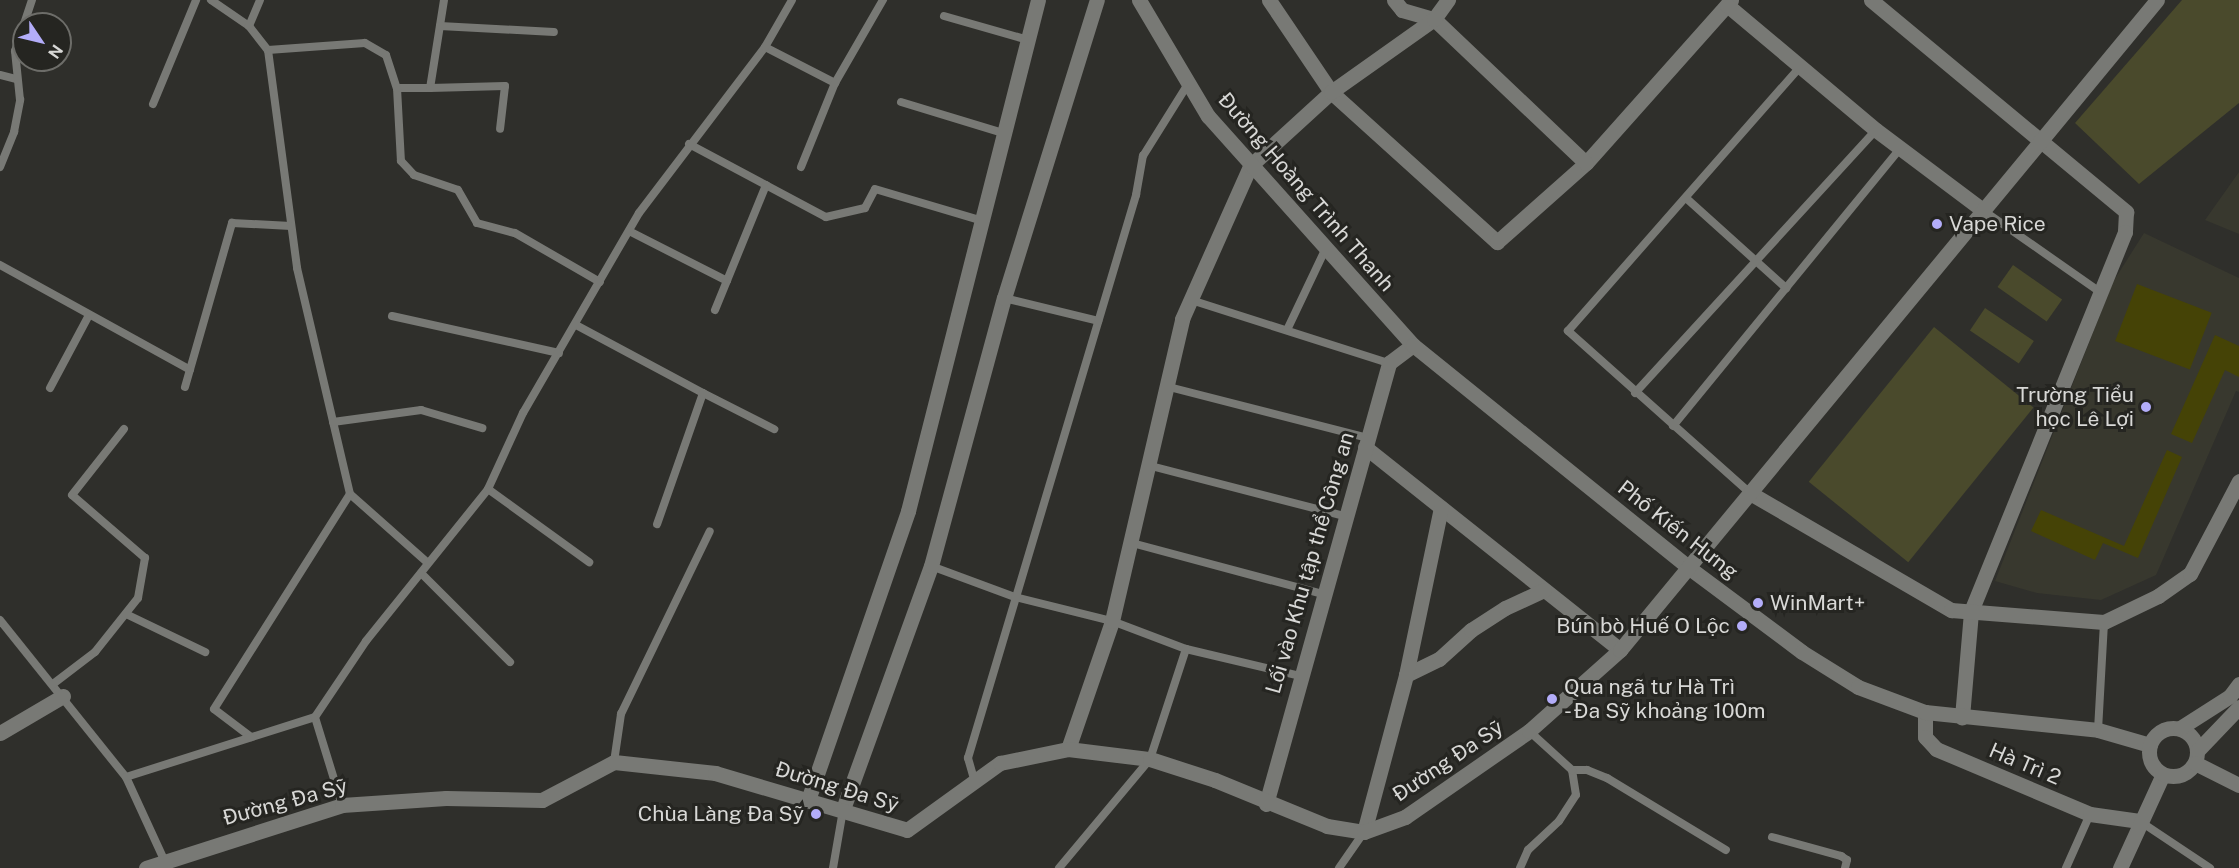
<!DOCTYPE html>
<html>
<head>
<meta charset="utf-8">
<style>
	body { margin:0 }
	#map { position:relative; width:2239px; height:868px; overflow:hidden; background:#2f2f2b; font-family:"Public Sans",sans-serif }
	div>[style] { position:absolute }
	.built>* { inset:0; background:#38382e }
	.green>* { inset:0; background:#4a4a2c; transform-origin:0 0 }
	.building>* { inset:0; background:#454306; transform-origin:0 0 }
	.service>* { height:8px; margin:-4px; padding:0 4px; transform-origin:4px; border-radius:4px; background:#787975 }
	.minor>* { height:15px; margin:-7.5px; padding:0 7.5px; transform-origin:7.5px; border-radius:7.5px; background:#787975 }
	.tertiary>* { height:15px; margin:-7.5px; padding:0 7.5px; transform-origin:7.5px; border-radius:7.5px; background:#787975 }
	.tertiary>.ring { margin:-7.5px; padding:0; box-sizing:content-box; background:none; border:15px solid #787975; border-radius:50% }
	.dots>* { width:16px; height:16px; translate:-50% -50%; box-sizing:border-box; border:3px solid #252521; border-radius:50% }
	span { translate:-50% -50%; white-space:nowrap; text-align:center; line-height:1.15; -webkit-text-stroke:6px #252521; paint-order:stroke }
	.street-label { font-size:21px; color:#d8d8d6 }
	.poi-label { font-size:21px; color:#d8d8d6 }
	.left { translate:0 -50%; text-align:left }
	.right { translate:-100% -50%; text-align:right }
	.north { position:absolute; left:12px; top:12px; width:60px; height:60px; box-sizing:border-box; background:#252521; border:2px solid #6d6d69; border-radius:50%; rotate:125deg; font-size:16px; font-weight:700; line-height:24px; text-align:center; color:#d8d8d6 }
	.north::after { content:''; display:block; margin:auto; width:21px; height:27px; background:#b3adf9; clip-path:polygon(50% 0,100% 100%,50% 72%,0 100%) }
</style>
</head>
<body>
<div id="map">
	<div class="built">
		<div style="clip-path:polygon(2239px 172px,2239px 234px,2205px 220px)"></div>
		<div style="clip-path:polygon(2144px 233px,2239px 278px,2239px 392px,2236px 391px,2156px 575px,2101px 600px,2037px 593px,1995px 581px,2113px 282px)"></div>
	</div>
	<div class="green">
		<div style="clip-path:polygon(2182px 0,2239px 0,2239px 103px,2139px 184px,2075px 123px)"></div>
		<div style="left:2013px;top:265px;width:60px;height:27px;rotate:35deg"></div>
		<div style="left:1985px;top:308px;width:59px;height:27px;rotate:34deg"></div>
		<div style="left:1934px;top:327px;width:128px;height:199px;rotate:39deg"></div>
	</div>
	<div class="building">
		<div style="left:2137px;top:284px;width:80px;height:61px;rotate:21deg"></div>
		<div style="clip-path:polygon(2215px 335px,2239px 346px,2239px 377px,2225px 370px,2192px 443px,2171px 434px)"></div>
		<div style="clip-path:polygon(2167px 450px,2182px 457px,2138px 558px,2103px 543px,2095px 560px,2031px 531px,2041px 510px,2124px 546px)"></div>
	</div>
	<div class="service">
		<div style="left:211px;top:0;width:46px;rotate:34.4deg"></div>
		<div style="left:249px;top:26px;width:31px;rotate:52deg"></div>
		<div style="left:268px;top:50px;width:220px;rotate:82.4deg"></div>
		<div style="left:297px;top:268px;width:232px;rotate:76.8deg"></div>
		<div style="left:350px;top:494px;width:104px;rotate:41.5deg"></div>
		<div style="left:444px;top:0;width:89px;rotate:99deg"></div>
		<div style="left:430px;top:88px;width:33px;rotate:180deg"></div>
		<div style="left:397px;top:88px;width:73px;rotate:86.9deg"></div>
		<div style="left:401px;top:161px;width:19px;rotate:47deg"></div>
		<div style="left:414px;top:175px;width:46px;rotate:18.8deg"></div>
		<div style="left:458px;top:190px;width:38px;rotate:60deg"></div>
		<div style="left:477px;top:223px;width:39px;rotate:15deg"></div>
		<div style="left:515px;top:233px;width:98px;rotate:30deg"></div>
		<div style="left:944px;top:16px;width:87px;rotate:15.9deg"></div>
		<div style="left:249px;top:26px;width:28px;rotate:-67deg"></div>
		<div style="left:440px;top:26px;width:114px;rotate:3deg"></div>
		<div style="left:765px;top:47px;width:79px;rotate:27.2deg"></div>
		<div style="left:835px;top:83px;width:96px;rotate:-60deg"></div>
		<div style="left:268px;top:50px;width:97px;rotate:-4.1deg"></div>
		<div style="left:365px;top:43px;width:24px;rotate:30deg"></div>
		<div style="left:386px;top:55px;width:35px;rotate:72deg"></div>
		<div style="left:0;top:75px;width:16px;rotate:14deg"></div>
		<div style="left:430px;top:88px;width:75px;rotate:-1.5deg"></div>
		<div style="left:505px;top:86px;width:43px;rotate:96.6deg"></div>
		<div style="left:901px;top:102px;width:107px;rotate:16.9deg"></div>
		<div style="left:153px;top:104px;width:113px;rotate:-67.5deg"></div>
		<div style="left:689px;top:144px;width:155px;rotate:28.1deg"></div>
		<div style="left:826px;top:217px;width:40px;rotate:-13deg"></div>
		<div style="left:865px;top:208px;width:21px;rotate:-62deg"></div>
		<div style="left:875px;top:189px;width:113px;rotate:16.5deg"></div>
		<div style="left:0;top:167px;width:38px;rotate:-68deg"></div>
		<div style="left:14px;top:132px;width:33px;rotate:-79deg"></div>
		<div style="left:20px;top:100px;width:49px;rotate:-95.8deg"></div>
		<div style="left:15px;top:51px;width:54px;rotate:-71.6deg"></div>
		<div style="left:801px;top:167px;width:91px;rotate:-68deg"></div>
		<div style="left:1686px;top:198px;width:135px;rotate:42deg"></div>
		<div style="left:1984px;top:211px;width:141px;rotate:34.9deg"></div>
		<div style="left:629px;top:231px;width:110px;rotate:27deg"></div>
		<div style="left:0;top:265px;width:217px;rotate:28.9deg"></div>
		<div style="left:1004px;top:298px;width:97px;rotate:13.7deg"></div>
		<div style="left:1191px;top:300px;width:208px;rotate:17.7deg"></div>
		<div style="left:715px;top:310px;width:135px;rotate:-67.8deg"></div>
		<div style="left:392px;top:316px;width:171px;rotate:12.5deg"></div>
		<div style="left:576px;top:325px;width:144px;rotate:28.2deg"></div>
		<div style="left:703px;top:393px;width:139px;rotate:109.3deg"></div>
		<div style="left:1287px;top:330px;width:91px;rotate:-64.6deg"></div>
		<div style="left:185px;top:387px;width:171px;rotate:-74deg"></div>
		<div style="left:232px;top:223px;width:59px;rotate:2.9deg"></div>
		<div style="left:1169px;top:387px;width:204px;rotate:14.4deg"></div>
		<div style="left:50px;top:388px;width:83px;rotate:-61.9deg"></div>
		<div style="left:703px;top:393px;width:80px;rotate:26.9deg"></div>
		<div style="left:1635px;top:393px;width:357px;rotate:-47.5deg"></div>
		<div style="left:333px;top:422px;width:89px;rotate:-7.8deg"></div>
		<div style="left:421px;top:410px;width:64px;rotate:16.4deg"></div>
		<div style="left:1673px;top:426px;width:358px;rotate:-50.7deg"></div>
		<div style="left:1151px;top:466px;width:200px;rotate:14.5deg"></div>
		<div style="left:488px;top:489px;width:125px;rotate:35.9deg"></div>
		<div style="left:1750px;top:493px;width:244px;rotate:-138.3deg"></div>
		<div style="left:1568px;top:331px;width:353px;rotate:-48.7deg"></div>
		<div style="left:1132px;top:543px;width:197px;rotate:15deg"></div>
		<div style="left:931px;top:566px;width:90px;rotate:20.3deg"></div>
		<div style="left:1015px;top:597px;width:100px;rotate:13.9deg"></div>
		<div style="left:1112px;top:621px;width:79px;rotate:20.7deg"></div>
		<div style="left:1186px;top:649px;width:117px;rotate:13.3deg"></div>
		<div style="left:421px;top:573px;width:126px;rotate:45deg"></div>
		<div style="left:126px;top:614px;width:88px;rotate:25.7deg"></div>
		<div style="left:0;top:620px;width:201px;rotate:51.3deg"></div>
		<div style="left:126px;top:777px;width:96px;rotate:65.3deg"></div>
		<div style="left:53px;top:684px;width:53px;rotate:-37.3deg"></div>
		<div style="left:95px;top:652px;width:69px;rotate:-51.5deg"></div>
		<div style="left:138px;top:598px;width:41px;rotate:-80.1deg"></div>
		<div style="left:145px;top:558px;width:96px;rotate:-139.2deg"></div>
		<div style="left:72px;top:495px;width:84px;rotate:-51.8deg"></div>
		<div style="left:2098px;top:730px;width:108px;rotate:-86.8deg"></div>
		<div style="left:251px;top:737px;width:46px;rotate:-142.9deg"></div>
		<div style="left:214px;top:709px;width:254px;rotate:-57.7deg"></div>
		<div style="left:614px;top:762px;width:49px;rotate:-81.7deg"></div>
		<div style="left:621px;top:714px;width:203px;rotate:-64.1deg"></div>
		<div style="left:1572px;top:770px;width:15px"></div>
		<div style="left:1587px;top:770px;width:22px;rotate:22deg"></div>
		<div style="left:1607px;top:778px;width:139px;rotate:31.2deg"></div>
		<div style="left:126px;top:777px;width:198px;rotate:-17.6deg"></div>
		<div style="left:974px;top:779px;width:22px;rotate:-106deg"></div>
		<div style="left:968px;top:758px;width:588px;rotate:-73.38deg"></div>
		<div style="left:1136px;top:195px;width:40px;rotate:-80deg"></div>
		<div style="left:1143px;top:156px;width:85px;rotate:-58deg"></div>
		<div style="left:342px;top:805px;width:92px;rotate:-107.1deg"></div>
		<div style="left:315px;top:717px;width:92px;rotate:-56.1deg"></div>
		<div style="left:366px;top:641px;width:195px;rotate:-51.2deg"></div>
		<div style="left:488px;top:489px;width:84px;rotate:-65.3deg"></div>
		<div style="left:523px;top:413px;width:231px;rotate:-59.9deg"></div>
		<div style="left:639px;top:213px;width:208px;rotate:-52.8deg"></div>
		<div style="left:765px;top:47px;width:54px;rotate:-60.1deg"></div>
		<div style="left:2141px;top:822px;width:83px;rotate:33.7deg"></div>
		<div style="left:1772px;top:837px;width:72px;rotate:15.4deg"></div>
		<div style="left:1841px;top:856px;width:7px;rotate:34deg"></div>
		<div style="left:1847px;top:860px;width:8px;rotate:104deg"></div>
		<div style="left:833px;top:868px;width:59px;rotate:-80.2deg"></div>
		<div style="left:1059px;top:868px;width:142px;rotate:-50.1deg"></div>
		<div style="left:1150px;top:759px;width:116px;rotate:-71.9deg"></div>
		<div style="left:1339px;top:868px;width:44px;rotate:-55.2deg"></div>
		<div style="left:1520px;top:868px;width:20px;rotate:-66deg"></div>
		<div style="left:1528px;top:850px;width:42px;rotate:-43.1deg"></div>
		<div style="left:1559px;top:821px;width:31px;rotate:-57deg"></div>
		<div style="left:1576px;top:795px;width:25px;rotate:-99deg"></div>
		<div style="left:1572px;top:770px;width:58px;rotate:-137.8deg"></div>
		<div style="left:2066px;top:868px;width:59px;rotate:-66deg"></div>
	</div>
	<div class="minor">
		<div style="left:1269px;top:0;width:111px;rotate:56deg"></div>
		<div style="left:1331px;top:92px;width:224px;rotate:42.1deg"></div>
		<div style="left:1497px;top:242px;width:119px;rotate:-41.6deg"></div>
		<div style="left:1586px;top:163px;width:218px;rotate:-48.3deg"></div>
		<div style="left:1394px;top:0;width:13px;rotate:51deg"></div>
		<div style="left:1402px;top:10px;width:33px;rotate:16deg"></div>
		<div style="left:1434px;top:19px;width:209px;rotate:43.5deg"></div>
		<div style="left:1871px;top:0;width:332px;rotate:39.7deg"></div>
		<div style="left:2126px;top:212px;width:20px;rotate:93deg"></div>
		<div style="left:2125px;top:232px;width:410px;rotate:112.1deg"></div>
		<div style="left:1971px;top:612px;width:106px;rotate:94.9deg"></div>
		<div style="left:1727px;top:5px;width:194px;rotate:40deg"></div>
		<div style="left:1876px;top:130px;width:135px;rotate:36.9deg"></div>
		<div style="left:1365px;top:447px;width:326px;rotate:38.5deg"></div>
		<div style="left:1750px;top:493px;width:233px;rotate:30.2deg"></div>
		<div style="left:1951px;top:610px;width:153px;rotate:4.5deg"></div>
		<div style="left:2104px;top:622px;width:60px;rotate:-25.7deg"></div>
		<div style="left:2158px;top:596px;width:39px;rotate:-35deg"></div>
		<div style="left:2190px;top:574px;width:105px;rotate:-62.2deg"></div>
		<div style="left:1406px;top:675px;width:37px;rotate:-26deg"></div>
		<div style="left:1439px;top:659px;width:43px;rotate:-42.2deg"></div>
		<div style="left:1471px;top:630px;width:40px;rotate:-32.9deg"></div>
		<div style="left:1505px;top:608px;width:43px;rotate:-24.8deg"></div>
		<div style="left:1925px;top:712px;width:25px;rotate:90deg"></div>
		<div style="left:1925px;top:737px;width:16px;rotate:47deg"></div>
		<div style="left:1936px;top:749px;width:167px;rotate:22.9deg"></div>
		<div style="left:2090px;top:814px;width:50px;rotate:8deg"></div>
		<div style="left:0;top:733px;width:73px;rotate:-30.4deg"></div>
		<div style="left:1068px;top:749px;width:135px;rotate:-71deg"></div>
		<div style="left:1112px;top:621px;width:310px;rotate:-76.9deg"></div>
		<div style="left:1182px;top:319px;width:167px;rotate:-66deg"></div>
		<div style="left:1250px;top:166px;width:110px;rotate:-42.4deg"></div>
		<div style="left:1331px;top:92px;width:126px;rotate:-35.3deg"></div>
		<div style="left:1434px;top:19px;width:24px;rotate:-54deg"></div>
		<div style="left:808px;top:800px;width:306px;rotate:-70.9deg"></div>
		<div style="left:908px;top:511px;width:527px;rotate:-75.73deg"></div>
		<div style="left:1266px;top:804px;width:458px;rotate:-74.4deg"></div>
		<div style="left:1389px;top:363px;width:30px;rotate:-37deg"></div>
		<div style="left:843px;top:809px;width:258px;rotate:-70.1deg"></div>
		<div style="left:931px;top:566px;width:278px;rotate:-74.8deg"></div>
		<div style="left:1004px;top:298px;width:312px;rotate:-72.7deg"></div>
		<div style="left:1364px;top:832px;width:163px;rotate:-75deg"></div>
		<div style="left:1406px;top:675px;width:171px;rotate:-78.2deg"></div>
		<div style="left:2120px;top:868px;width:103px;rotate:-65.4deg"></div>
	</div>
	<div class="tertiary">
		<div style="left:1139px;top:0;width:135px;rotate:59.3deg"></div>
		<div style="left:1208px;top:116px;width:307px;rotate:48.2deg"></div>
		<div style="left:1413px;top:345px;width:353px;rotate:38.9deg"></div>
		<div style="left:1688px;top:567px;width:142px;rotate:36.7deg"></div>
		<div style="left:1802px;top:652px;width:66px;rotate:32deg"></div>
		<div style="left:1858px;top:687px;width:72px;rotate:20.5deg"></div>
		<div style="left:1925px;top:712px;width:174px;rotate:5.9deg"></div>
		<div style="left:2098px;top:730px;width:54px;rotate:16.1deg"></div>
		<div class="ring" style="left:2149px;top:728px;width:33px;height:33px"></div>
		<div style="left:2180px;top:728px;width:59px;rotate:-32.6deg"></div>
		<div style="left:2230px;top:696px;width:15px;rotate:-53deg"></div>
		<div style="left:2197px;top:751px;width:61px;rotate:-46.3deg"></div>
		<div style="left:2195px;top:763px;width:49px;rotate:26.6deg"></div>
		<div style="left:146px;top:868px;width:206px;rotate:-17.8deg"></div>
		<div style="left:342px;top:805px;width:104px;rotate:-3.9deg"></div>
		<div style="left:446px;top:798px;width:96px;rotate:1.2deg"></div>
		<div style="left:542px;top:800px;width:81px;rotate:-27.8deg"></div>
		<div style="left:614px;top:762px;width:102px;rotate:6.2deg"></div>
		<div style="left:715px;top:773px;width:200px;rotate:16.5deg"></div>
		<div style="left:907px;top:830px;width:115px;rotate:-35.8deg"></div>
		<div style="left:1000px;top:763px;width:69px;rotate:-11.6deg"></div>
		<div style="left:1068px;top:749px;width:83px;rotate:7deg"></div>
		<div style="left:1150px;top:759px;width:68px;rotate:17.9deg"></div>
		<div style="left:1215px;top:780px;width:121px;rotate:22.3deg"></div>
		<div style="left:1327px;top:826px;width:37px;rotate:9deg"></div>
		<div style="left:1364px;top:832px;width:44px;rotate:-20.1deg"></div>
		<div style="left:1405px;top:817px;width:151px;rotate:-34.7deg"></div>
		<div style="left:1529px;top:731px;width:122px;rotate:-41.7deg"></div>
		<div style="left:1620px;top:650px;width:843px;rotate:-50.44deg"></div>
	</div>
	<div class="dots">
		<div style="left:1937px;top:224px;background:#b3adf9"></div>
		<div style="left:2146px;top:407px;background:#b3adf9"></div>
		<div style="left:1758px;top:603px;background:#b3adf9"></div>
		<div style="left:1742px;top:626px;background:#b3adf9"></div>
		<div style="left:1552px;top:699px;background:#b3adf9"></div>
		<div style="left:816px;top:814px;background:#b3adf9"></div>
	</div>
	<div class="street-label">
		<span style="left:1306px;top:192px;rotate:49deg">Đường Hoàng Trình Thanh</span>
		<span style="left:1678px;top:530px;rotate:38deg">Phố Kiến Hưng</span>
		<span style="left:1310px;top:563px;rotate:-74deg">Lối vào Khu tập thể Công an</span>
		<span style="left:1448px;top:761px;rotate:-34deg">Đường Đa Sỹ</span>
		<span style="left:2025px;top:764px;rotate:23deg">Hà Trì 2</span>
		<span style="left:837px;top:787px;rotate:17deg">Đường Đa Sỹ</span>
		<span style="left:285px;top:802px;rotate:-15deg">Đường Đa Sỹ</span>
	</div>
	<div class="poi-label">
		<span class="left" style="left:1949px;top:224px">Vape Rice</span>
		<span class="right" style="left:2134px;top:407px">Trường Tiểu<br>học Lê Lợi</span>
		<span class="left" style="left:1770px;top:603px">WinMart+</span>
		<span class="right" style="left:1730px;top:626px">Bún bò Huế O Lộc</span>
		<span class="left" style="left:1564px;top:699px">Qua ngã tư Hà Trì<br>- Đa Sỹ khoảng 100m</span>
		<span class="right" style="left:804px;top:814px">Chùa Làng Đa Sỹ</span>
	</div>
	<div class="north">N</div>
</div>
</body>
</html>
